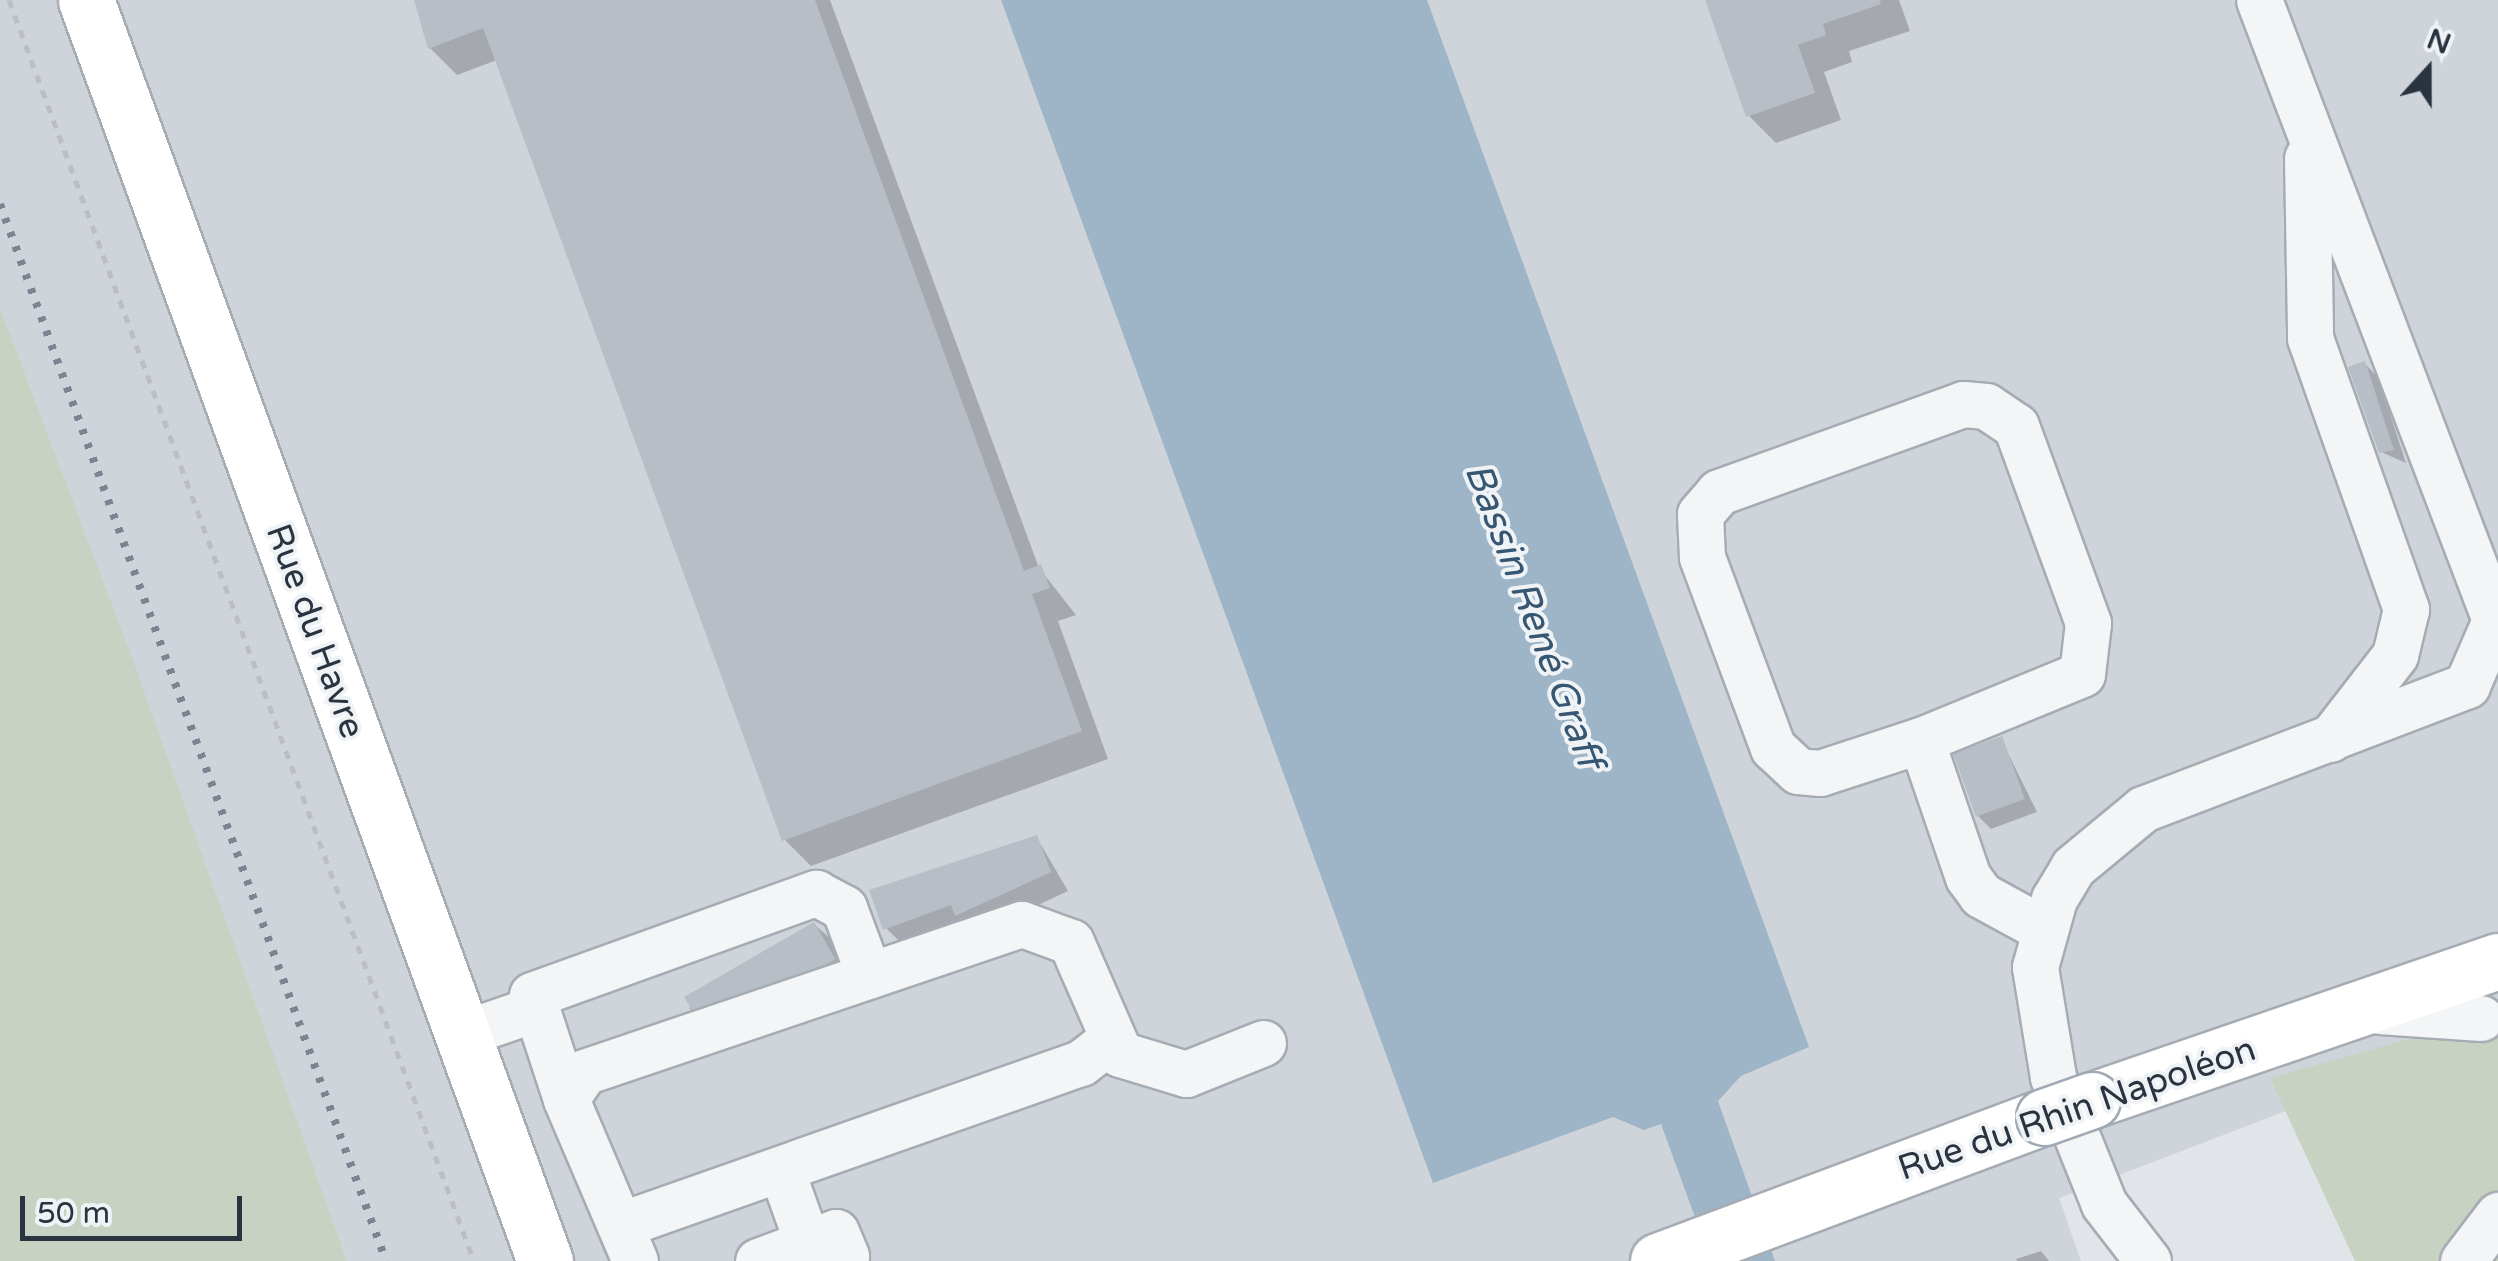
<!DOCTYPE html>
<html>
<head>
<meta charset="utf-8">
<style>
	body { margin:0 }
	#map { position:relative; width:2498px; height:1261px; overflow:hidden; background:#e1e5e9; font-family:"Varela Round",sans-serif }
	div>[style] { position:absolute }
	.built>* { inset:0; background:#cfd4db }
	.green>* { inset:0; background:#c8d2c2 }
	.water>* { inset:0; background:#9db5c7 }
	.shadow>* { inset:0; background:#0003 }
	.building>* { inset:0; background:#b8bec5; transform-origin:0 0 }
	.path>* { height:5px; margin-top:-2.5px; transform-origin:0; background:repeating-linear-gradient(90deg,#bbbfc4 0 8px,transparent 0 16px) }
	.roads { filter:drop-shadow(2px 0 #a6acb3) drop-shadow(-2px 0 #a6acb3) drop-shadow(0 2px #a6acb3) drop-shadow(0 -2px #a6acb3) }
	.minor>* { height:45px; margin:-22.5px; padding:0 22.5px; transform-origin:22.5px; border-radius:22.5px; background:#f3f5f7 }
	.major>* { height:55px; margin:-27.5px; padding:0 27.5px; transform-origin:27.5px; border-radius:27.5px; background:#fff }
	.rail>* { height:8px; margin-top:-4px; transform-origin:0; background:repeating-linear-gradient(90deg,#7b8592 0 5px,transparent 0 15px) }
	.bridges { filter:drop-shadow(2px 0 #a1aab4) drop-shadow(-2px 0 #a1aab4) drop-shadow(0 2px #a1aab4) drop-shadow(0 -2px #a1aab4) }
	.major-bridge>* { height:55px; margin:-27.5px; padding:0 27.5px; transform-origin:27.5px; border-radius:27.5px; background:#fff }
	span { translate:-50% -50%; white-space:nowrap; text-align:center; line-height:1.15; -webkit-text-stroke:8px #f0f3f6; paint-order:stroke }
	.street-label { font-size:35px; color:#2a3440 }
	.water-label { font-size:38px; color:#365672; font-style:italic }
	.north { position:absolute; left:2378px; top:20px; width:100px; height:100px; -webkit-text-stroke:8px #f0f3f6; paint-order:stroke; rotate:21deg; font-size:28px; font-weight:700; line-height:40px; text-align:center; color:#2a3440 }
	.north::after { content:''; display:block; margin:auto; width:35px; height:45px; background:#2a3440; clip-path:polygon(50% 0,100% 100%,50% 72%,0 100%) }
	.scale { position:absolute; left:20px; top:1196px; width:222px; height:45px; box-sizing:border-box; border:5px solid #2a3440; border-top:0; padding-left:12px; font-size:30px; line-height:35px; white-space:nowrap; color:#2a3440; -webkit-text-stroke:8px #f0f3f6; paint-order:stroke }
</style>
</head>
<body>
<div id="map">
	<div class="built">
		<div style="clip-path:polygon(0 0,2498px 0,2498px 1030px,2059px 1198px,2081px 1261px,347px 1261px,0 308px)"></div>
	</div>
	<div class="green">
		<div style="clip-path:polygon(0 308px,131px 655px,347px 1261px,0 1261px)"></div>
		<div style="clip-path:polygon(2498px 1014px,2498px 1261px,2355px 1261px,2270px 1078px)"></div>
	</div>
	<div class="water">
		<div style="clip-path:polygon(1001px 0,1427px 0,1809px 1047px,1741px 1076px,1718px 1101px,1775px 1261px,1711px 1261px,1661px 1124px,1644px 1130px,1613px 1117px,1433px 1183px)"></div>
	</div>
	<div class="shadow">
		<div style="clip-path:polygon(417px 0,830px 0,1039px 568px,1076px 615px,1058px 621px,1108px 759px,811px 866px,784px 839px,497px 60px,457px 75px,430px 48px)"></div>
		<div style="clip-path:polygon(1708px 0,1899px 0,1910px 31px,1849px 51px,1852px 62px,1824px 72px,1841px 120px,1776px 143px,1749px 116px)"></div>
		<div style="clip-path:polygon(2365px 364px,2378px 377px,2406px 463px,2381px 452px)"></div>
		<div style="clip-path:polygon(2001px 739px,2037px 812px,1991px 829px,1977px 815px)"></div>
		<div style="clip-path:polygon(1037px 838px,1068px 891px,976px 934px,905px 947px,886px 928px)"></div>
		<div style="clip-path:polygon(814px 924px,843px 950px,854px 980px,710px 1029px,689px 1008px)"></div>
		<div style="clip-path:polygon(2041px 1251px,2049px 1261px,2017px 1261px,2016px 1259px)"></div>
	</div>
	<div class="building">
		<div style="clip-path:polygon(414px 0,815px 0,1024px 571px,1041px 564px,1050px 588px,1032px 594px,1082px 731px,782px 841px,483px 28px,428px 49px)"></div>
		<div style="clip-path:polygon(1705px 0,1880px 0,1881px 4px,1823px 24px,1826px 35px,1798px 45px,1815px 93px,1746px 117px)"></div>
		<div style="clip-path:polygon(2365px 361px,2394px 450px,2379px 453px,2348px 367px)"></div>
		<div style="left:2002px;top:736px;width:67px;height:52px;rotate:70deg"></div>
		<div style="clip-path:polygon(1037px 835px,1051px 872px,955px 916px,951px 905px,883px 930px,869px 890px)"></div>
		<div style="left:814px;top:922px;width:43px;height:150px;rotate:60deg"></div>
	</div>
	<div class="path">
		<div style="left:9px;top:0;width:1344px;rotate:69.76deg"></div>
	</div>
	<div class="roads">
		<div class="minor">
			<div style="left:2307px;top:158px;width:180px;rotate:89deg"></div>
			<div style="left:2310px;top:338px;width:288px;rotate:70.5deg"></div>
			<div style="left:2406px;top:609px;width:47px;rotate:103.4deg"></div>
			<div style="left:2395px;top:655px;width:106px;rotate:127.7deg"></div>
			<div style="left:1963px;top:404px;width:23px;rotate:5deg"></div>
			<div style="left:1986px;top:406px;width:36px;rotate:34deg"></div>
			<div style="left:2016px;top:426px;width:210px;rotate:69.9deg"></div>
			<div style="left:2088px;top:623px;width:51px;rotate:96.7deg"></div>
			<div style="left:2082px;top:674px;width:174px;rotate:157.7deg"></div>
			<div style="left:1921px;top:740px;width:106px;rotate:161.9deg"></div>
			<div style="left:1820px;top:773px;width:22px;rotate:-175deg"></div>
			<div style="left:1798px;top:771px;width:34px;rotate:-137deg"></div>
			<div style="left:1773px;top:748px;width:204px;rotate:-110.4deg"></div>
			<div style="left:1702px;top:557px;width:43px;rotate:-92.7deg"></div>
			<div style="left:1700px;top:514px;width:29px;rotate:-49deg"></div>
			<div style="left:1719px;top:492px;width:259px;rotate:-19.8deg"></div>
			<div style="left:1921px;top:740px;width:145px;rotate:71.1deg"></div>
			<div style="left:1968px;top:877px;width:22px;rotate:54deg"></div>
			<div style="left:1981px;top:895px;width:71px;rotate:28.7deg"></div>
			<div style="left:2380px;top:1011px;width:101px;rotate:4deg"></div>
			<div style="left:462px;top:1034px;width:76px;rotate:-19.1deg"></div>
			<div style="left:566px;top:1099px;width:109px;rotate:-108.1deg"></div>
			<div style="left:532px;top:995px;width:302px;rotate:-19.8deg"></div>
			<div style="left:816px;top:893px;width:32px;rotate:28deg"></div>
			<div style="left:844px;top:908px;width:72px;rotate:69.5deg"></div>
			<div style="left:781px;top:1169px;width:77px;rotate:70.4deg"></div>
			<div style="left:623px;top:1224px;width:485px;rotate:-19.4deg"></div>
			<div style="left:1081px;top:1063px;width:34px;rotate:-38deg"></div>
			<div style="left:635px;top:1261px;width:176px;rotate:-113.1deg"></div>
			<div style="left:566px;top:1099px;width:32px;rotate:-56deg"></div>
			<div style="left:584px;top:1072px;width:462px;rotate:-18.7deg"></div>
			<div style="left:1022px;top:924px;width:52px;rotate:20.2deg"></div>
			<div style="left:1071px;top:942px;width:122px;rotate:66.4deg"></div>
			<div style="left:1120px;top:1054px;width:69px;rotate:16.9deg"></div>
			<div style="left:1186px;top:1074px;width:83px;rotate:-21.9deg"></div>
			<div style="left:758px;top:1261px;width:83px;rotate:-20.4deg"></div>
			<div style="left:836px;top:1232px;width:26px;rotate:67deg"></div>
			<div style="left:2148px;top:1261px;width:72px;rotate:-127.7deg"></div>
			<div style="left:2104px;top:1204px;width:137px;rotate:-111.9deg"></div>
			<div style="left:2053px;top:1077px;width:111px;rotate:-99.3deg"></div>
			<div style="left:2035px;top:967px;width:71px;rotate:-74.4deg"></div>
			<div style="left:2054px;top:899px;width:37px;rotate:-59deg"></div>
			<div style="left:2073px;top:867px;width:91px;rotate:-39.6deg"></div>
			<div style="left:2143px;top:809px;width:347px;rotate:-20.9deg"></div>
			<div style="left:2467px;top:685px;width:71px;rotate:-66.7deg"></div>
			<div style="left:2495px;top:620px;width:663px;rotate:-110.84deg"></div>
			<div style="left:2463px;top:1261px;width:58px;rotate:-52.7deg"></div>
		</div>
		<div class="major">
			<div style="left:86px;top:0;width:1342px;rotate:70deg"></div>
			<div style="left:2092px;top:1100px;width:429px;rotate:-18.9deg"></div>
			<div style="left:1658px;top:1261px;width:412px;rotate:-20.5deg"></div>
		</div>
	</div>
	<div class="rail">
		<div style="left:0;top:204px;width:1125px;rotate:69.94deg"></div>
	</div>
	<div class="bridges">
		<div class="major-bridge">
			<div style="left:2044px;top:1117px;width:51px;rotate:-19.5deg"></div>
		</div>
	</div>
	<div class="street-label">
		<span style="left:315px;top:631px;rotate:70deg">Rue du Havre</span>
		<span style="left:2077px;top:1109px;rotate:-19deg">Rue du Rhin Napoléon</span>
	</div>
	<div class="water-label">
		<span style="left:1533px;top:616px;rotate:69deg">Bassin René Graff</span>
	</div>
	<div class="north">N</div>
	<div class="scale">50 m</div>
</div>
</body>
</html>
